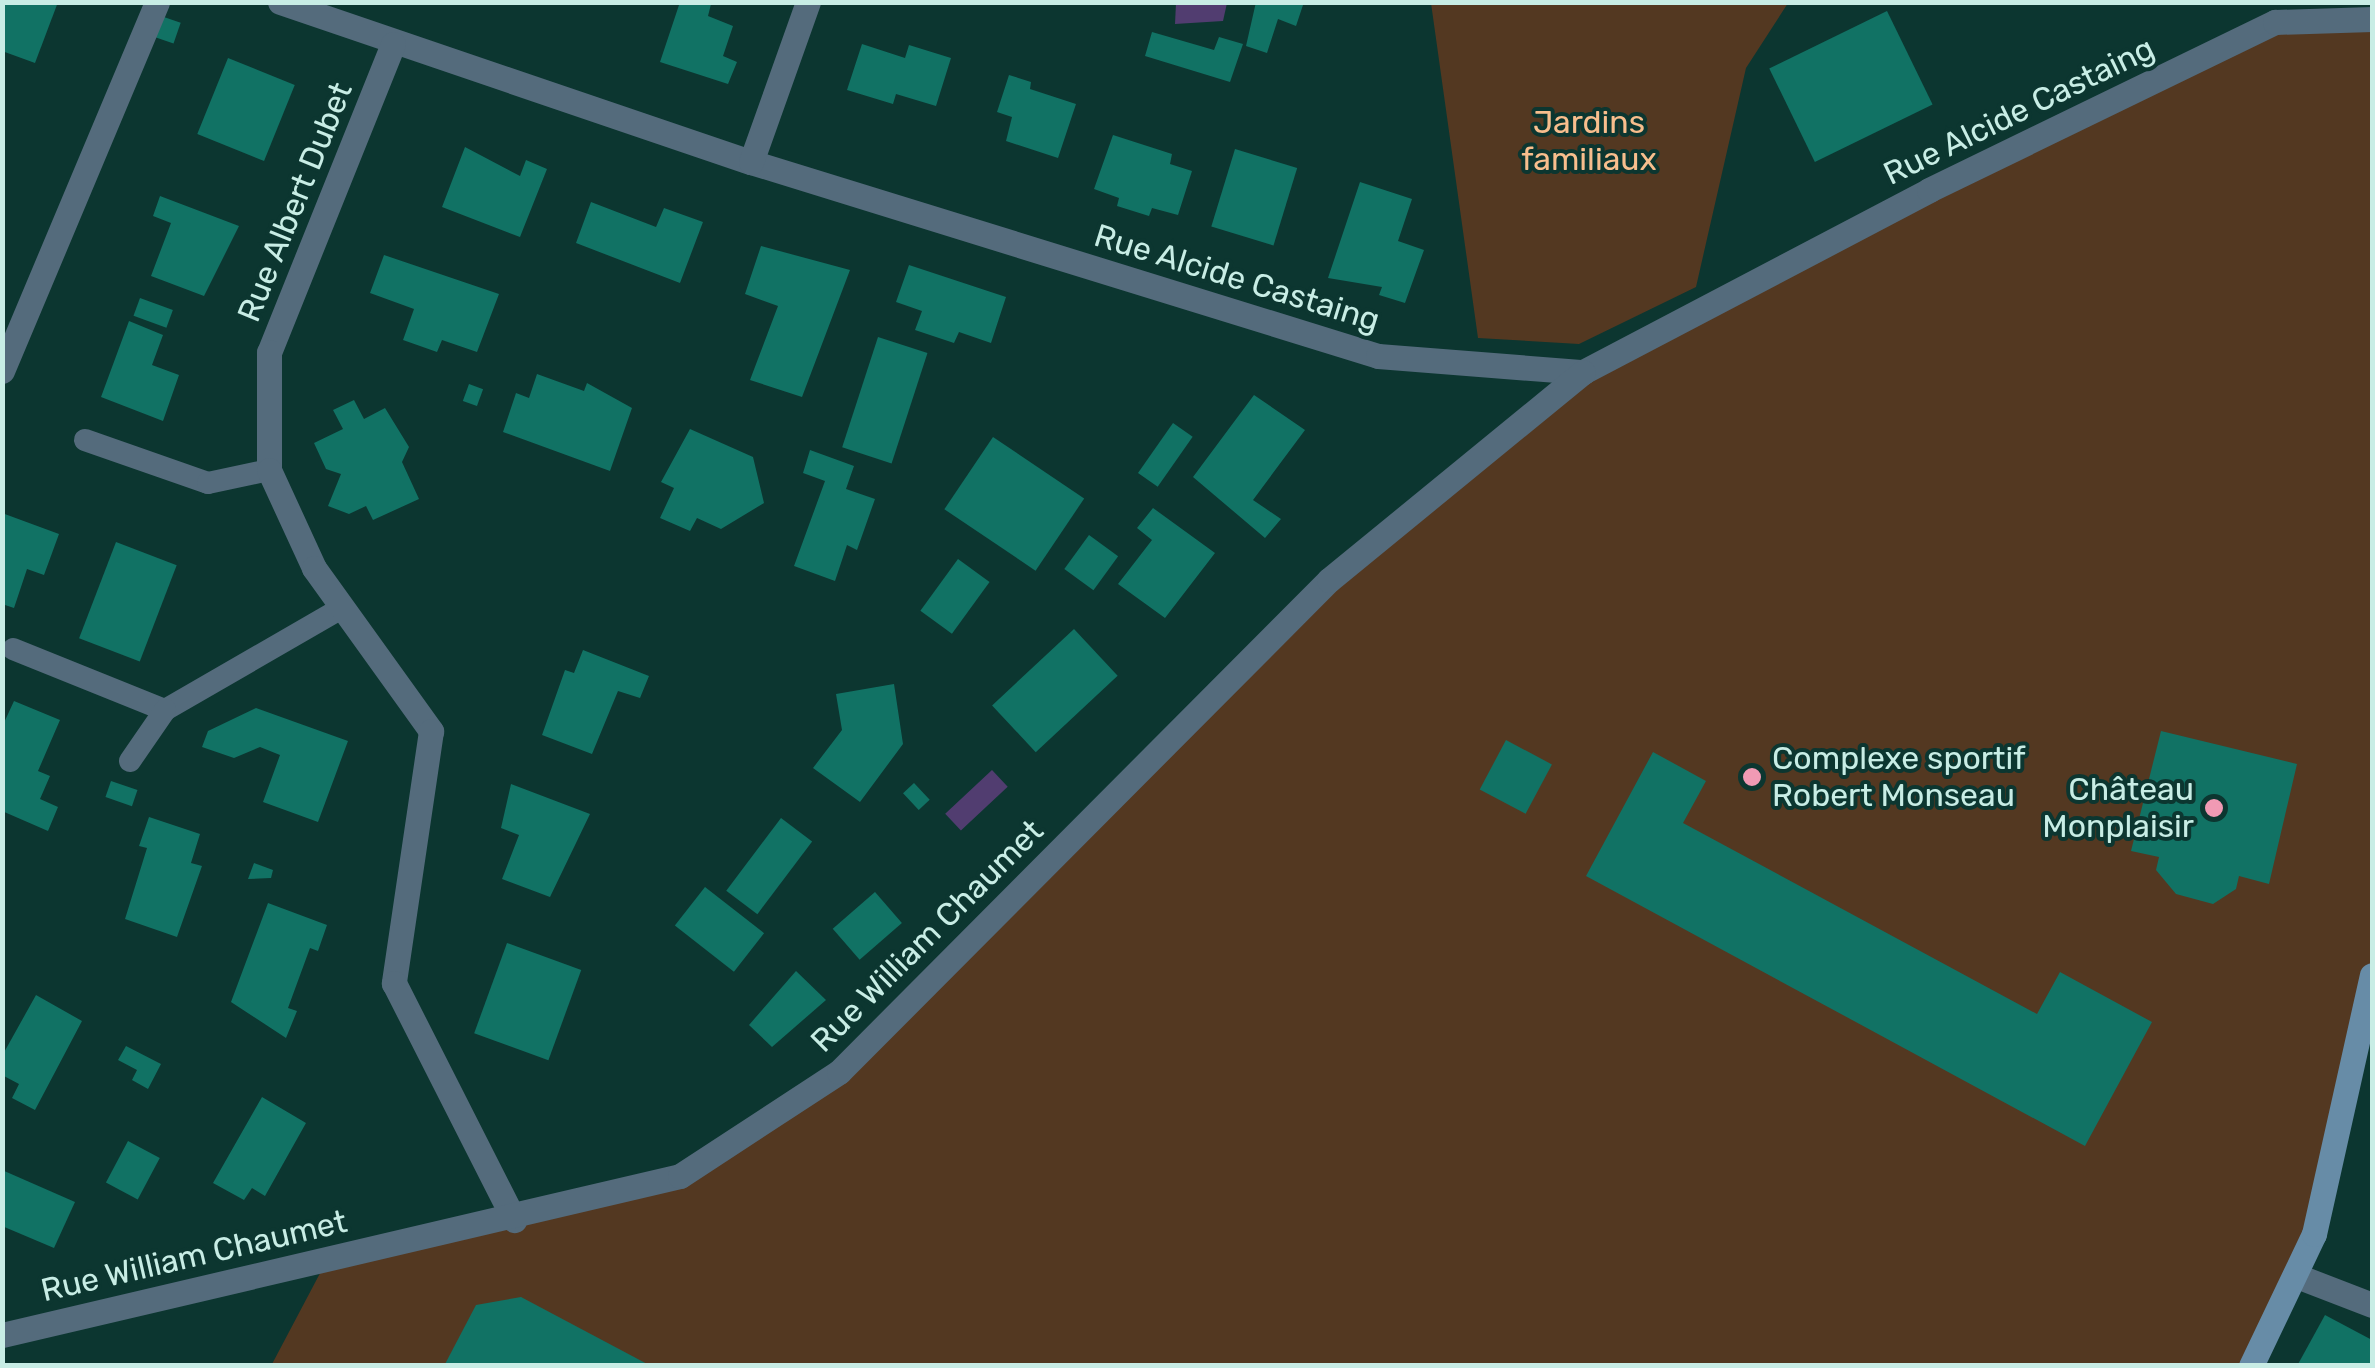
<!DOCTYPE html>
<html>
<head>
<meta charset="utf-8">
<style>
	body { margin:0 }
	#map { position:relative; width:2375px; height:1368px; overflow:hidden; background:#0c3630; font-family:Rubik,sans-serif }
	div>[style] { position:absolute }
	.green>* { inset:0; background:#533821 }
	.water>* { inset:0; background:#513d70; transform-origin:0 0 }
	.building>* { inset:0; background:#117264; transform-origin:0 0 }
	.lane>* { height:22px; margin:-11px; padding:0 11px; transform-origin:11px; border-radius:11px; background:#546b7c }
	.street>* { height:25px; margin:-12.5px; padding:0 12.5px; transform-origin:12.5px; border-radius:12.5px; background:#546b7c }
	.secondary>* { height:25px; margin:-12.5px; padding:0 12.5px; transform-origin:12.5px; border-radius:12.5px; background:#678ca7 }
	.dots>* { width:28px; height:28px; translate:-50% -50%; box-sizing:border-box; border:5px solid #0c3630; border-radius:50% }
	span { translate:-50% -50%; white-space:nowrap; text-align:center; line-height:1.15; -webkit-text-stroke:8px #0c3630; paint-order:stroke }
	.street-label { font-size:32px; color:#c8ede5 }
	.park-label { font-size:32px; color:#f8be8d }
	.poi-label { font-size:32px; color:#c8ede5 }
	.left { translate:0 -50%; text-align:left }
	.right { translate:-100% -50%; text-align:right }
	.frame { position:absolute; inset:0; border:5px solid #c8ede5; pointer-events:none }
</style>
</head>
<body>
<div id="map">
	<div class="green">
		<div style="clip-path:polygon(1431px 3px,1788px 3px,1746px 68px,1696px 287px,1579px 344px,1478px 338px)"></div>
		<div style="clip-path:polygon(2372px 19px,2372px 975px,2314px 1234px,2251px 1365px,271px 1366px,327px 1260px,680px 1176px,839px 1072px,1329px 580px,1583px 372px,2275px 22px)"></div>
	</div>
	<div class="water">
		<div style="clip-path:polygon(1227px 3px,1223px 21px,1175px 24px,1176px 3px)"></div>
		<div style="left:992px;top:770px;width:23px;height:64px;rotate:47deg"></div>
	</div>
	<div class="building">
		<div style="clip-path:polygon(2px 2px,58px 2px,35px 63px,2px 51px)"></div>
		<div style="clip-path:polygon(680px 2px,711px 4px,708px 16px,733px 26px,723px 56px,737px 62px,728px 84px,660px 62px)"></div>
		<div style="clip-path:polygon(1256px 2px,1304px 2px,1296px 26px,1278px 19px,1267px 53px,1246px 46px)"></div>
		<div style="left:1887px;top:11px;width:104px;height:131px;rotate:64deg"></div>
		<div style="left:158px;top:15px;width:24px;height:22px;rotate:19deg"></div>
		<div style="clip-path:polygon(1152px 32px,1214px 50px,1219px 37px,1243px 44px,1230px 82px,1145px 56px)"></div>
		<div style="clip-path:polygon(862px 44px,905px 58px,909px 45px,951px 58px,936px 106px,896px 94px,893px 104px,847px 90px)"></div>
		<div style="left:228px;top:58px;width:72px;height:82px;rotate:22deg"></div>
		<div style="clip-path:polygon(1009px 75px,1031px 82px,1030px 89px,1076px 104px,1058px 158px,1006px 141px,1012px 117px,997px 112px)"></div>
		<div style="clip-path:polygon(1113px 135px,1172px 154px,1170px 164px,1192px 171px,1178px 215px,1152px 208px,1149px 216px,1117px 206px,1119px 198px,1094px 189px)"></div>
		<div style="clip-path:polygon(465px 147px,520px 176px,526px 160px,547px 169px,520px 237px,442px 207px)"></div>
		<div style="left:1235px;top:149px;width:65px;height:81px;rotate:17deg"></div>
		<div style="clip-path:polygon(1360px 182px,1412px 199px,1398px 241px,1424px 250px,1405px 303px,1379px 295px,1382px 287px,1328px 278px)"></div>
		<div style="clip-path:polygon(160px 196px,239px 226px,204px 296px,151px 276px,171px 223px,153px 216px)"></div>
		<div style="clip-path:polygon(591px 202px,656px 227px,664px 208px,703px 222px,680px 283px,576px 243px)"></div>
		<div style="clip-path:polygon(761px 246px,850px 270px,802px 397px,750px 380px,778px 306px,745px 294px)"></div>
		<div style="clip-path:polygon(384px 255px,499px 294px,477px 352px,442px 340px,437px 352px,403px 340px,414px 309px,370px 293px)"></div>
		<div style="clip-path:polygon(909px 265px,1006px 297px,991px 343px,959px 332px,954px 343px,915px 330px,922px 311px,896px 302px)"></div>
		<div style="left:140px;top:298px;width:35px;height:19px;rotate:20deg"></div>
		<div style="clip-path:polygon(129px 321px,163px 335px,152px 365px,179px 375px,163px 421px,101px 397px)"></div>
		<div style="left:878px;top:337px;width:52px;height:116px;rotate:18deg"></div>
		<div style="clip-path:polygon(537px 374px,584px 391px,587px 383px,632px 408px,610px 471px,503px 432px,516px 393px,529px 398px)"></div>
		<div style="left:469px;top:384px;width:15px;height:18px;rotate:20deg"></div>
		<div style="clip-path:polygon(1254px 395px,1305px 430px,1253px 500px,1281px 519px,1265px 538px,1193px 477px)"></div>
		<div style="clip-path:polygon(354px 400px,364px 419px,385px 408px,409px 447px,402px 462px,419px 499px,373px 520px,366px 506px,349px 514px,328px 506px,341px 474px,326px 469px,314px 443px,343px 429px,333px 410px)"></div>
		<div style="left:1173px;top:423px;width:24px;height:61px;rotate:35deg"></div>
		<div style="clip-path:polygon(690px 429px,753px 457px,764px 503px,721px 529px,697px 518px,690px 531px,660px 518px,674px 488px,661px 482px)"></div>
		<div style="left:993px;top:437px;width:110px;height:87px;rotate:34deg"></div>
		<div style="clip-path:polygon(810px 450px,854px 466px,846px 489px,875px 499px,857px 550px,847px 545px,835px 581px,794px 566px,825px 481px,803px 473px)"></div>
		<div style="clip-path:polygon(1153px 508px,1215px 553px,1165px 618px,1118px 584px,1152px 540px,1137px 528px)"></div>
		<div style="clip-path:polygon(2px 513px,59px 534px,44px 575px,27px 569px,14px 608px,2px 604px)"></div>
		<div style="left:1089px;top:535px;width:36px;height:42px;rotate:36deg"></div>
		<div style="left:116px;top:542px;width:65px;height:103px;rotate:21deg"></div>
		<div style="left:958px;top:559px;width:39px;height:64px;rotate:36deg"></div>
		<div style="left:1074px;top:629px;width:64px;height:112px;rotate:47deg"></div>
		<div style="clip-path:polygon(583px 650px,649px 676px,640px 698px,618px 691px,592px 754px,542px 735px,565px 670px,574px 673px)"></div>
		<div style="clip-path:polygon(894px 684px,903px 744px,860px 802px,813px 768px,842px 730px,836px 694px)"></div>
		<div style="clip-path:polygon(14px 701px,60px 720px,38px 771px,50px 776px,40px 799px,58px 807px,48px 831px,2px 811px,2px 727px)"></div>
		<div style="clip-path:polygon(256px 708px,348px 741px,318px 822px,263px 802px,280px 755px,260px 747px,234px 758px,202px 747px,208px 731px)"></div>
		<div style="clip-path:polygon(2161px 731px,2297px 764px,2269px 884px,2239px 876px,2236px 889px,2213px 904px,2176px 894px,2156px 870px,2159px 857px,2131px 851px)"></div>
		<div style="left:1506px;top:740px;width:52px;height:56px;rotate:28deg"></div>
		<div style="clip-path:polygon(1653px 752px,1706px 781px,1683px 823px,2037px 1014px,2060px 972px,2152px 1022px,2085px 1146px,1586px 876px)"></div>
		<div style="left:111px;top:781px;width:28px;height:17px;rotate:19deg"></div>
		<div style="left:914px;top:783px;width:23px;height:15px;rotate:47deg"></div>
		<div style="clip-path:polygon(511px 784px,590px 814px,550px 897px,502px 879px,519px 835px,501px 828px)"></div>
		<div style="clip-path:polygon(149px 817px,200px 834px,191px 863px,202px 866px,177px 937px,125px 919px,147px 848px,139px 846px)"></div>
		<div style="left:781px;top:818px;width:39px;height:91px;rotate:37deg"></div>
		<div style="clip-path:polygon(254px 863px,273px 870px,271px 878px,248px 879px)"></div>
		<div style="left:705px;top:887px;width:75px;height:49px;rotate:38deg"></div>
		<div style="left:875px;top:892px;width:41px;height:56px;rotate:49deg"></div>
		<div style="clip-path:polygon(268px 903px,327px 925px,318px 951px,310px 948px,288px 1008px,297px 1011px,286px 1038px,231px 1002px)"></div>
		<div style="left:507px;top:943px;width:79px;height:96px;rotate:20deg"></div>
		<div style="clip-path:polygon(796px 971px,826px 1000px,772px 1047px,749px 1025px)"></div>
		<div style="clip-path:polygon(36px 995px,82px 1021px,35px 1110px,12px 1098px,19px 1084px,2px 1075px,2px 1056px)"></div>
		<div style="clip-path:polygon(126px 1046px,161px 1064px,148px 1089px,132px 1080px,137px 1070px,118px 1060px)"></div>
		<div style="clip-path:polygon(262px 1097px,306px 1123px,265px 1196px,252px 1188px,244px 1200px,213px 1183px)"></div>
		<div style="left:128px;top:1141px;width:36px;height:47px;rotate:28deg"></div>
		<div style="clip-path:polygon(2px 1170px,75px 1202px,54px 1248px,2px 1226px)"></div>
		<div style="clip-path:polygon(521px 1297px,651px 1366px,444px 1366px,476px 1305px)"></div>
		<div style="clip-path:polygon(2325px 1315px,2372px 1340px,2372px 1366px,2297px 1366px)"></div>
	</div>
	<div class="lane">
		<div style="left:85px;top:440px;width:130px;rotate:19.3deg"></div>
		<div style="left:208px;top:483px;width:62px;rotate:-12deg"></div>
		<div style="left:13px;top:649px;width:164px;rotate:21.9deg"></div>
		<div style="left:165px;top:710px;width:204px;rotate:-30deg"></div>
		<div style="left:130px;top:761px;width:62px;rotate:-55.5deg"></div>
	</div>
	<div class="street">
		<div style="left:280px;top:2px;width:497px;rotate:18.8deg"></div>
		<div style="left:751px;top:162px;width:656px;rotate:17.19deg"></div>
		<div style="left:1378px;top:356px;width:206px;rotate:4.5deg"></div>
		<div style="left:1583px;top:372px;width:391px;rotate:-27.7deg"></div>
		<div style="left:1929px;top:190px;width:385px;rotate:-25.9deg"></div>
		<div style="left:2275px;top:22px;width:97px;rotate:-1.8deg"></div>
		<div style="left:393px;top:44px;width:332px;rotate:111.9deg"></div>
		<div style="left:269px;top:352px;width:118px;rotate:90deg"></div>
		<div style="left:269px;top:470px;width:108px;rotate:65.3deg"></div>
		<div style="left:314px;top:568px;width:201px;rotate:54.3deg"></div>
		<div style="left:431px;top:731px;width:255px;rotate:98.4deg"></div>
		<div style="left:394px;top:983px;width:266px;rotate:63.1deg"></div>
		<div style="left:751px;top:162px;width:170px;rotate:-70.4deg"></div>
		<div style="left:2px;top:371px;width:400px;rotate:-67.2deg"></div>
		<div style="left:2297px;top:1276px;width:80px;rotate:21.1deg"></div>
		<div style="left:2px;top:1335px;width:696px;rotate:-13.2deg"></div>
		<div style="left:680px;top:1176px;width:190px;rotate:-33.2deg"></div>
		<div style="left:839px;top:1072px;width:694px;rotate:-45.12deg"></div>
		<div style="left:1329px;top:580px;width:328px;rotate:-39.3deg"></div>
	</div>
	<div class="secondary">
		<div style="left:2251px;top:1366px;width:146px;rotate:-64.5deg"></div>
		<div style="left:2314px;top:1234px;width:265px;rotate:-77.4deg"></div>
	</div>
	<div class="dots">
		<div style="left:1752px;top:777px;background:#f19ab4"></div>
		<div style="left:2214px;top:808px;background:#f19ab4"></div>
	</div>
	<div class="street-label">
		<span style="left:2019px;top:111px;rotate:-26deg">Rue Alcide Castaing</span>
		<span style="left:295px;top:202px;rotate:-68deg">Rue Albert Dubet</span>
		<span style="left:1237px;top:278px;rotate:17deg">Rue Alcide Castaing</span>
		<span style="left:927px;top:936px;rotate:-45deg">Rue William Chaumet</span>
		<span style="left:194px;top:1256px;rotate:-13deg">Rue William Chaumet</span>
	</div>
	<div class="park-label">
		<span style="left:1589px;top:141px">Jardins<br>familiaux</span>
	</div>
	<div class="poi-label">
		<span class="left" style="left:1772px;top:777px">Complexe sportif<br>Robert Monseau</span>
		<span class="right" style="left:2194px;top:808px">Château<br>Monplaisir</span>
	</div>
	<div class="frame"></div>
</div>
</body>
</html>
